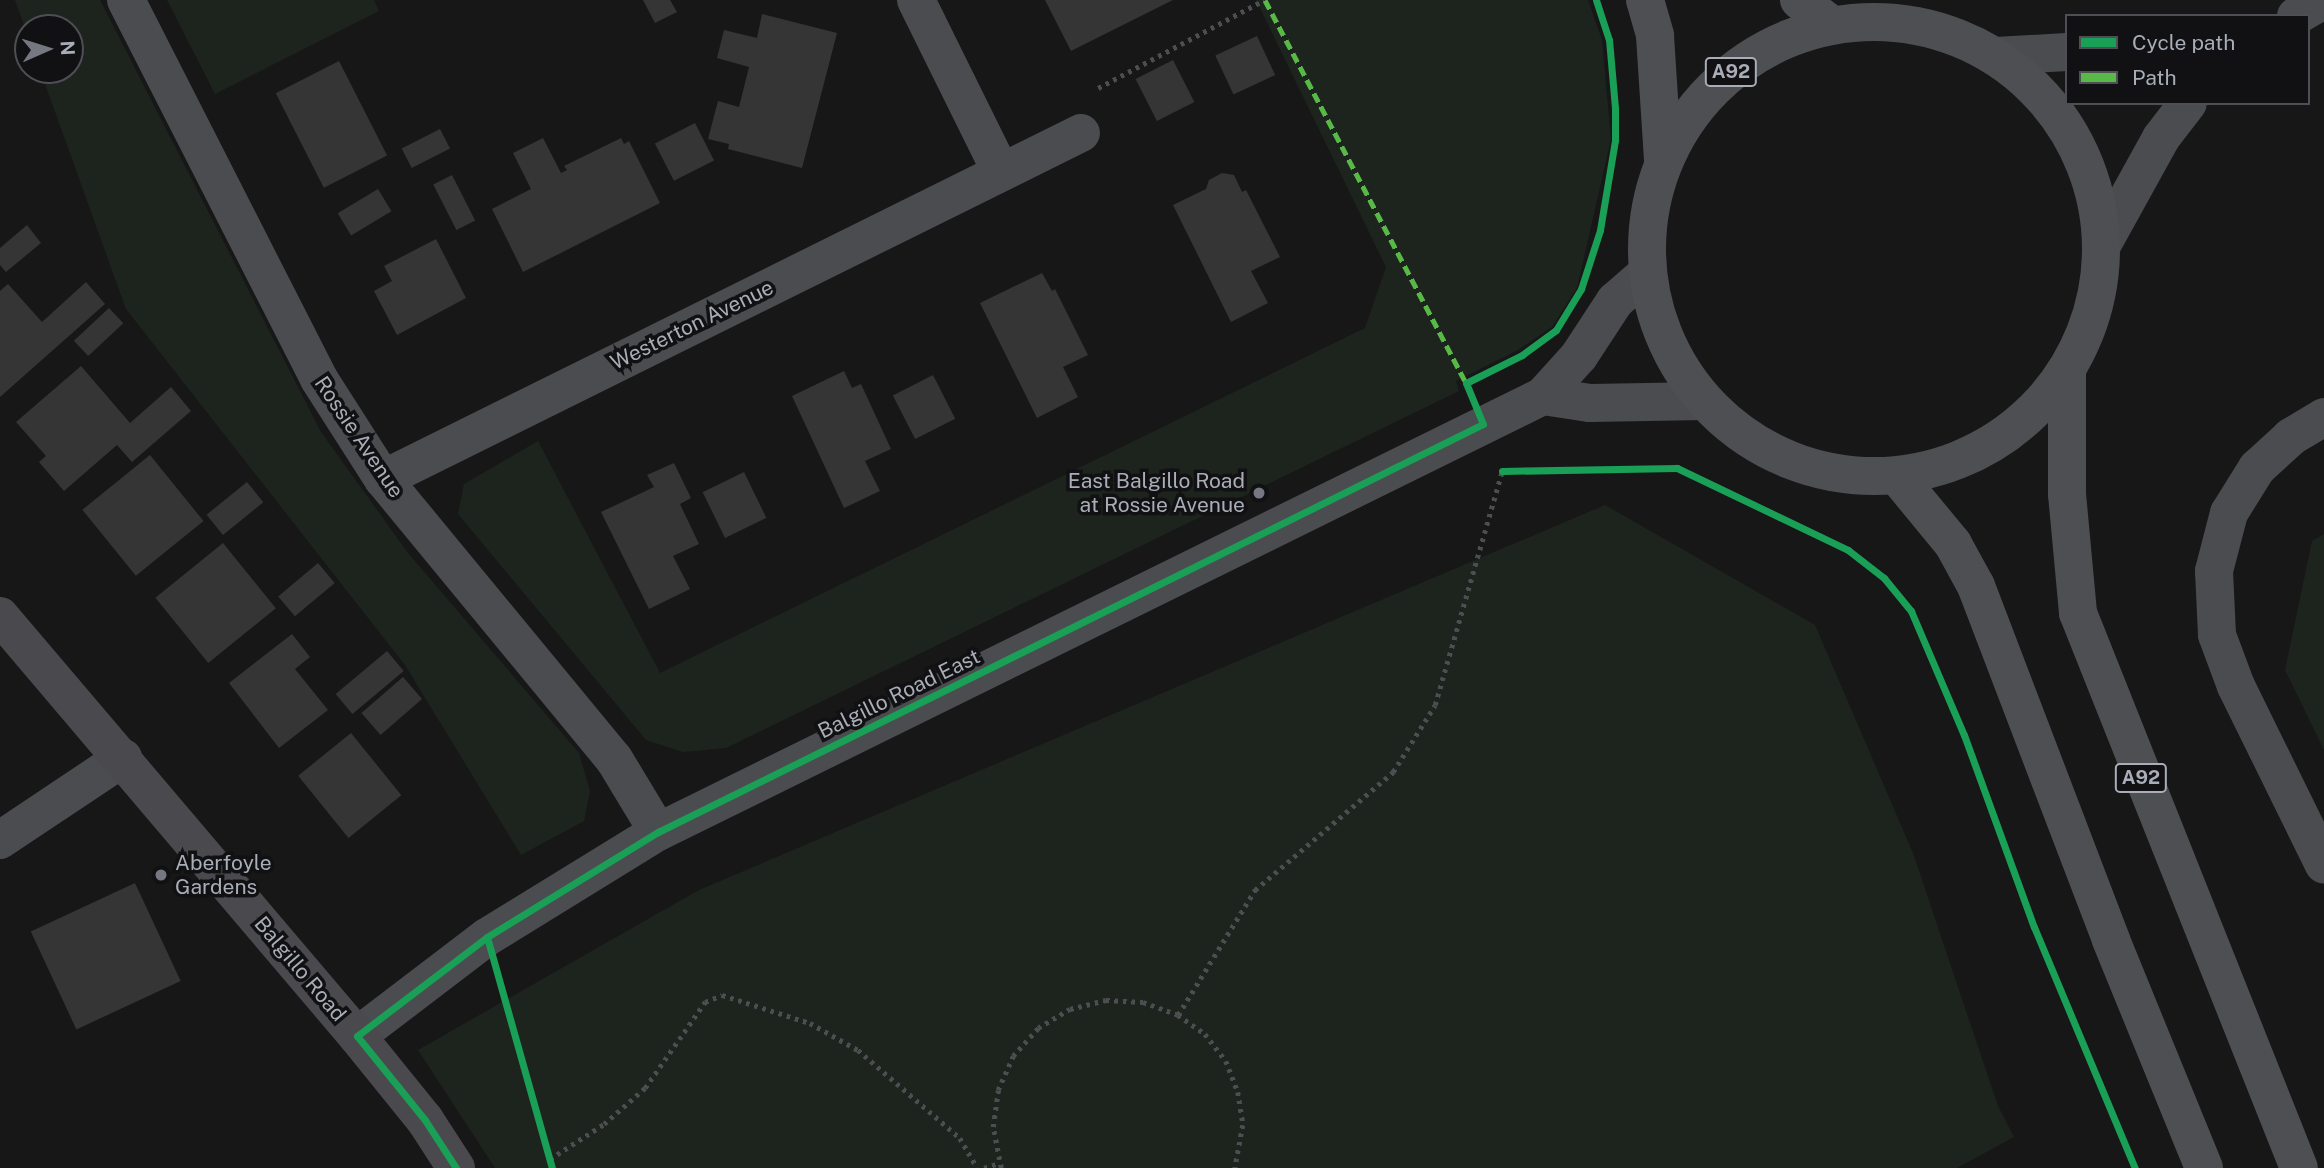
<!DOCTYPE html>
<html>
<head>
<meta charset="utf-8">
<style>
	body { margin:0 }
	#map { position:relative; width:2324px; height:1168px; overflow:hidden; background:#171717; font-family:"Public Sans",sans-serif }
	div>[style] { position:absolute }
	.green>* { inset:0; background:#1d241e }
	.building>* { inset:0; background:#353536; transform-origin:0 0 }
	.path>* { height:4.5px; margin-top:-2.25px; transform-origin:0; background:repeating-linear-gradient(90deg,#4d4e52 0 3.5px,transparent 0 8.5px) }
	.street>* { height:38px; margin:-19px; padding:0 19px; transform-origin:19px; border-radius:19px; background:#4b4c50 }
	.secondary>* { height:38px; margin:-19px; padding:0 19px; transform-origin:19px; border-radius:19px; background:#4a4a4e }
	.primary>* { height:38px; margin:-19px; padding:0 19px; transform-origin:19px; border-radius:19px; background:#4d4f52 }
	.primary>.ring { margin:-19px; padding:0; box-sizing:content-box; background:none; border:38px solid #4d4f52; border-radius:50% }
	.quiet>* { height:5px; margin-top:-2.5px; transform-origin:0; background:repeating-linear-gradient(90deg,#58b947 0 10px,transparent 0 15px) }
	.cycleway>* { height:7px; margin:-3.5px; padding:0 3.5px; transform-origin:3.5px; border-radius:3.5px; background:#1a9f57 }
	.dots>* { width:19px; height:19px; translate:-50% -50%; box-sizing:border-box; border:4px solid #111113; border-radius:50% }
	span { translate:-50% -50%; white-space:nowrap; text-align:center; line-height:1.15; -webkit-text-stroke:7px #111113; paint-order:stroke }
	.shield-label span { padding:2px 5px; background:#111113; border:2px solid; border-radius:5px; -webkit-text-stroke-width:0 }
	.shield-label { font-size:19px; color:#a8adb8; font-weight:700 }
	.street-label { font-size:21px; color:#a8adb8 }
	.poi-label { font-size:21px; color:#a8adb8 }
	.right { translate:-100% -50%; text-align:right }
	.left { translate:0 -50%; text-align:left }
	.legend { position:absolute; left:2065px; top:14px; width:245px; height:91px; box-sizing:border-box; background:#111113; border:2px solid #4d4f55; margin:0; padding:9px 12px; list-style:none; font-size:21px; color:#a8adb8 }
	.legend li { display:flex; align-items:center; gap:14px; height:35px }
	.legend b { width:35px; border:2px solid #4d4f55 }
	.north { position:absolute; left:14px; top:14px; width:70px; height:70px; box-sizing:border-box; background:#111113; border:2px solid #4d4f55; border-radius:50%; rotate:87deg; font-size:19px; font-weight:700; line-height:28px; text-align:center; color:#a8adb8 }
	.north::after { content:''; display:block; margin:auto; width:24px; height:32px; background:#757880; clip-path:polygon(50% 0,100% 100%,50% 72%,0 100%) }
</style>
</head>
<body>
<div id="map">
	<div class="green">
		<div style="clip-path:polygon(15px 0,100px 0,321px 432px,408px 553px,579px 753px,590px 791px,584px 821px,521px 855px,405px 665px,126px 309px,40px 70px,70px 70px,70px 28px,28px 28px,28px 36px)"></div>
		<div style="clip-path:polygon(167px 0,374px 0,379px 11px,215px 94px)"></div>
		<div style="clip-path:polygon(1256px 0,1588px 0,1602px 40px,1611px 139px,1577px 288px,1552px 327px,1518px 350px,1456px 381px,1459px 391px,726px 748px,683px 752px,646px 740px,458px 514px,464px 484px,538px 441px,660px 673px,1365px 328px,1386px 267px)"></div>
		<div style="clip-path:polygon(1605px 505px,1815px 625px,1913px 853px,1998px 1106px,2014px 1137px,1957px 1168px,495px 1168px,418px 1050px,699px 890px)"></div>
		<div style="clip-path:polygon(2324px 534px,2324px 750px,2285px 670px,2312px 541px)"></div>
	</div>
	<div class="building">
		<div style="clip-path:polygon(643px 0,670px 0,677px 12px,655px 23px)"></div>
		<div style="clip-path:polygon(1045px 0,1173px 0,1071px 51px)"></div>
		<div style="clip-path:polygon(762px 14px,837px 33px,802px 168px,728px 149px,729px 144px,708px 139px,718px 101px,739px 107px,749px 67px,717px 58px,724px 30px,757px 38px)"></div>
		<div style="left:1257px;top:36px;width:43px;height:46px;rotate:65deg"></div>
		<div style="left:1173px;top:60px;width:47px;height:42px;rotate:63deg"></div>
		<div style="left:339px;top:61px;width:106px;height:71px;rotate:63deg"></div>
		<div style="left:695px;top:123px;width:42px;height:45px;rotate:63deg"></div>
		<div style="left:440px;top:129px;width:22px;height:43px;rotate:63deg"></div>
		<div style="clip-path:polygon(543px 138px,561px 173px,567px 170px,564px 166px,621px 138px,624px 144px,629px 141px,660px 203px,523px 272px,492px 209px,531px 189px,513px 153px)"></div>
		<div style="clip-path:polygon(1222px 173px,1234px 175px,1242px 192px,1246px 190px,1280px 257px,1251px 271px,1268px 303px,1231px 322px,1173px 205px,1206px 189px,1209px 180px)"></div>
		<div style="left:452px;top:175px;width:51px;height:21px;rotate:63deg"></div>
		<div style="left:378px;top:189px;width:26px;height:47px;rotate:59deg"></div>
		<div style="clip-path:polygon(27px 225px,41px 243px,6px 272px,0 265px,0 248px)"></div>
		<div style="clip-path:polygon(436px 239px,466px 298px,397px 335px,374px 291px,392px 281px,384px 266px)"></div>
		<div style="clip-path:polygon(1042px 273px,1052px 291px,1055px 289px,1088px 355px,1063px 367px,1078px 397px,1037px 418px,980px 303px)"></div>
		<div style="clip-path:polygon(86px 282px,105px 304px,0 397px,0 291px,8px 284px,42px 322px)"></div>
		<div style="left:109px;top:308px;width:21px;height:48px;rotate:47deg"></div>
		<div style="clip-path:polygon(81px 366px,130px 423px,171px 387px,191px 411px,132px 462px,117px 445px,64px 491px,39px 462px,46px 456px,16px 422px)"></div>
		<div style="clip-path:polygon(844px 371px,852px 388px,861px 384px,891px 449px,865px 461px,880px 491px,844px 508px,792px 396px)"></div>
		<div style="left:933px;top:375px;width:49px;height:45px;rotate:63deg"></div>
		<div style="left:150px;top:455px;width:85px;height:87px;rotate:51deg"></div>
		<div style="clip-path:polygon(674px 463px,691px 498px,680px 504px,699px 544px,673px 556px,690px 589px,649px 609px,601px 512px,654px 487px,647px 475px)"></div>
		<div style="left:744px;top:472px;width:51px;height:46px;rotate:64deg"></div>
		<div style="left:247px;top:482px;width:26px;height:52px;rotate:51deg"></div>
		<div style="left:223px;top:543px;width:84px;height:87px;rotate:51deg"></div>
		<div style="left:318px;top:563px;width:26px;height:52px;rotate:50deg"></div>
		<div style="clip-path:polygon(292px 634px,310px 657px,295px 669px,328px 710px,279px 748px,229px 683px)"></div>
		<div style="left:387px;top:651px;width:26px;height:67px;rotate:50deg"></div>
		<div style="left:403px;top:677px;width:29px;height:55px;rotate:49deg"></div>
		<div style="left:351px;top:733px;width:80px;height:68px;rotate:51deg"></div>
		<div style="left:135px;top:883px;width:108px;height:115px;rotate:65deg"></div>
	</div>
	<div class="path">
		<div style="left:1098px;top:88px;width:188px;rotate:-27.9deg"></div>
		<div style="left:1178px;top:1015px;width:147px;rotate:-58.4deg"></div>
		<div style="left:1255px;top:890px;width:182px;rotate:-40.5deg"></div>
		<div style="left:1393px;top:772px;width:79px;rotate:-57.9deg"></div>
		<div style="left:1435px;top:705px;width:242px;rotate:-74deg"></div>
		<div style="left:550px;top:1159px;width:64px;rotate:-32.9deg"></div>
		<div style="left:604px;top:1124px;width:55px;rotate:-41.3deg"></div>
		<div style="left:645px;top:1088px;width:105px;rotate:-55.1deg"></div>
		<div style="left:705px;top:1002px;width:18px;rotate:-22deg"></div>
		<div style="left:722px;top:995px;width:92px;rotate:17.7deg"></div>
		<div style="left:810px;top:1023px;width:55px;rotate:29.4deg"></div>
		<div style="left:858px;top:1050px;width:135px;rotate:40.8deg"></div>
		<div style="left:960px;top:1138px;width:34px;rotate:60deg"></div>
		<div style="left:984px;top:1168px;width:16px;rotate:-18deg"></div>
		<div style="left:1001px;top:1168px;width:42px;rotate:-101deg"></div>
		<div style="left:993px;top:1127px;width:37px;rotate:-82deg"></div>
		<div style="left:998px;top:1090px;width:37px;rotate:-66deg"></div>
		<div style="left:1013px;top:1056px;width:38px;rotate:-48deg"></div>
		<div style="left:1038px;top:1028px;width:37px;rotate:-31deg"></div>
		<div style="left:1070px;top:1009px;width:37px;rotate:-14deg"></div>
		<div style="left:1106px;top:1000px;width:37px;rotate:3deg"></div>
		<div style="left:1143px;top:1002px;width:37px;rotate:20deg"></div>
		<div style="left:1178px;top:1015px;width:33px;rotate:35deg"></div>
		<div style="left:1205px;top:1034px;width:34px;rotate:52deg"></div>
		<div style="left:1226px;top:1061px;width:33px;rotate:69deg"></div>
		<div style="left:1238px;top:1092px;width:33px;rotate:81deg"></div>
		<div style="left:1243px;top:1125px;width:44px;rotate:100.5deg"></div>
	</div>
	<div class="street">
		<div style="left:126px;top:0;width:425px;rotate:63deg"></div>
		<div style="left:319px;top:379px;width:119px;rotate:57.4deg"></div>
		<div style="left:383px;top:479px;width:363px;rotate:50.5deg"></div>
		<div style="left:614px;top:759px;width:85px;rotate:58.9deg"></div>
		<div style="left:916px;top:0;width:192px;rotate:63.7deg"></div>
		<div style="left:2296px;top:16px;width:32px;rotate:-30deg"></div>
		<div style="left:1996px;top:56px;width:71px;rotate:-3.2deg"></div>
		<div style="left:2102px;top:245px;width:122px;rotate:-61.1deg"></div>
		<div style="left:2161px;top:138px;width:44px;rotate:-52.4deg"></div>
		<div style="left:1543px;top:396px;width:48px;rotate:8.5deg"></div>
		<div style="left:1590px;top:403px;width:114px;rotate:-1deg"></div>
		<div style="left:2324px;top:417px;width:39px;rotate:149deg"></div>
		<div style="left:2291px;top:437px;width:46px;rotate:137.6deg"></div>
		<div style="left:2257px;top:468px;width:53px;rotate:121.9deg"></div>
		<div style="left:2229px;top:513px;width:60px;rotate:104.5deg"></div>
		<div style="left:2214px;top:571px;width:64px;rotate:87.3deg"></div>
		<div style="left:2217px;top:635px;width:54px;rotate:69.6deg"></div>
		<div style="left:2236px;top:686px;width:199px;rotate:63.8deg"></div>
		<div style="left:383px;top:479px;width:779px;rotate:-26.37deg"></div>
		<div style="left:0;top:840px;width:148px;rotate:-33.7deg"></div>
		<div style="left:357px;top:1036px;width:163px;rotate:-37.3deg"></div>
		<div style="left:487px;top:937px;width:201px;rotate:-31.6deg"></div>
		<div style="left:658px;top:832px;width:987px;rotate:-26.23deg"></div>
		<div style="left:1543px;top:396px;width:54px;rotate:-48deg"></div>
		<div style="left:1579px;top:356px;width:66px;rotate:-56.8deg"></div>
		<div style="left:1615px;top:301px;width:43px;rotate:-41.2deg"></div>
	</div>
	<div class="secondary">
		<div style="left:0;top:616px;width:551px;rotate:49.64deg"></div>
		<div style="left:357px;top:1036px;width:108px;rotate:51deg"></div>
		<div style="left:425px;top:1120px;width:57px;rotate:57.1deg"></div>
	</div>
	<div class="primary">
		<div style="left:1645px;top:0;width:37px;rotate:74deg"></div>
		<div style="left:1655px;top:36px;width:125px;rotate:86.3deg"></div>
		<div style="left:1799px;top:0;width:41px;rotate:37.1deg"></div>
		<div class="ring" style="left:1647px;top:22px;width:416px;height:416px"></div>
		<div style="left:2067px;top:370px;width:124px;rotate:90deg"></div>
		<div style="left:2067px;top:494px;width:120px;rotate:84.7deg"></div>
		<div style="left:2078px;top:613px;width:597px;rotate:68.29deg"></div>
		<div style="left:1897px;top:476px;width:88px;rotate:50.5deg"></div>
		<div style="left:1953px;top:544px;width:48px;rotate:61.3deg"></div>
		<div style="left:1976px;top:586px;width:379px;rotate:69.1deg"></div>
		<div style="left:2111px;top:940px;width:246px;rotate:67.8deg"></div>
	</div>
	<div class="quiet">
		<div style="left:1265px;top:0;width:433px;rotate:62.3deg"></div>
	</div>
	<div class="cycleway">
		<div style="left:1502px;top:471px;width:175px;rotate:-1deg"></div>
		<div style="left:1677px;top:468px;width:190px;rotate:25.6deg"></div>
		<div style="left:1848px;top:550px;width:46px;rotate:37.9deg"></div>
		<div style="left:1884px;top:578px;width:43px;rotate:50.7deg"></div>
		<div style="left:1911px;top:611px;width:135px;rotate:66.9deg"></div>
		<div style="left:1964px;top:735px;width:204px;rotate:70deg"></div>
		<div style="left:2034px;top:927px;width:261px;rotate:67.3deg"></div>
		<div style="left:487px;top:937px;width:240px;rotate:74.3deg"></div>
		<div style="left:456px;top:1168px;width:57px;rotate:-122.9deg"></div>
		<div style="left:425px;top:1120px;width:108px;rotate:-129deg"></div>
		<div style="left:357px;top:1036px;width:163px;rotate:-37.3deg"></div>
		<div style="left:487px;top:937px;width:201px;rotate:-31.6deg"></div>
		<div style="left:658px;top:832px;width:920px;rotate:-26.31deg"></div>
		<div style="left:1483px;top:424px;width:44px;rotate:-112.5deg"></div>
		<div style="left:1466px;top:383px;width:63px;rotate:-26.6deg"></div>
		<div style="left:1522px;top:355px;width:42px;rotate:-36.3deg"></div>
		<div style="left:1556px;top:330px;width:48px;rotate:-58.6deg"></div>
		<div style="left:1581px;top:289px;width:62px;rotate:-72.1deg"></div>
		<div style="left:1600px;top:230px;width:91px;rotate:-80.5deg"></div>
		<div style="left:1615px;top:140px;width:32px;rotate:-90deg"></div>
		<div style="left:1615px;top:108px;width:68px;rotate:-95deg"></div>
		<div style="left:1609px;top:40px;width:42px;rotate:-108deg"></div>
	</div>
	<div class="dots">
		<div style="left:1259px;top:493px;background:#757880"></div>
		<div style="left:161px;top:875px;background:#757880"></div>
	</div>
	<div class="shield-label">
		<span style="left:1731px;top:72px">A92</span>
		<span style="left:2141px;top:778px">A92</span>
	</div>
	<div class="street-label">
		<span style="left:692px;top:325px;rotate:-26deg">Westerton Avenue</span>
		<span style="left:359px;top:437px;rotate:56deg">Rossie Avenue</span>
		<span style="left:899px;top:694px;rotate:-26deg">Balgillo Road East</span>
		<span style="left:300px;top:969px;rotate:50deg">Balgillo Road</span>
	</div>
	<div class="poi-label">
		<span class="right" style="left:1245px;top:493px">East Balgillo Road<br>at Rossie Avenue</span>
		<span class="left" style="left:175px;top:875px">Aberfoyle<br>Gardens</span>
	</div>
	<ul class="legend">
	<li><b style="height:9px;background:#1a9f57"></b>Cycle path</li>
	<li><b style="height:9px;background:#58b947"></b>Path</li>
	</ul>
	<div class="north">N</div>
</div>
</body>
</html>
